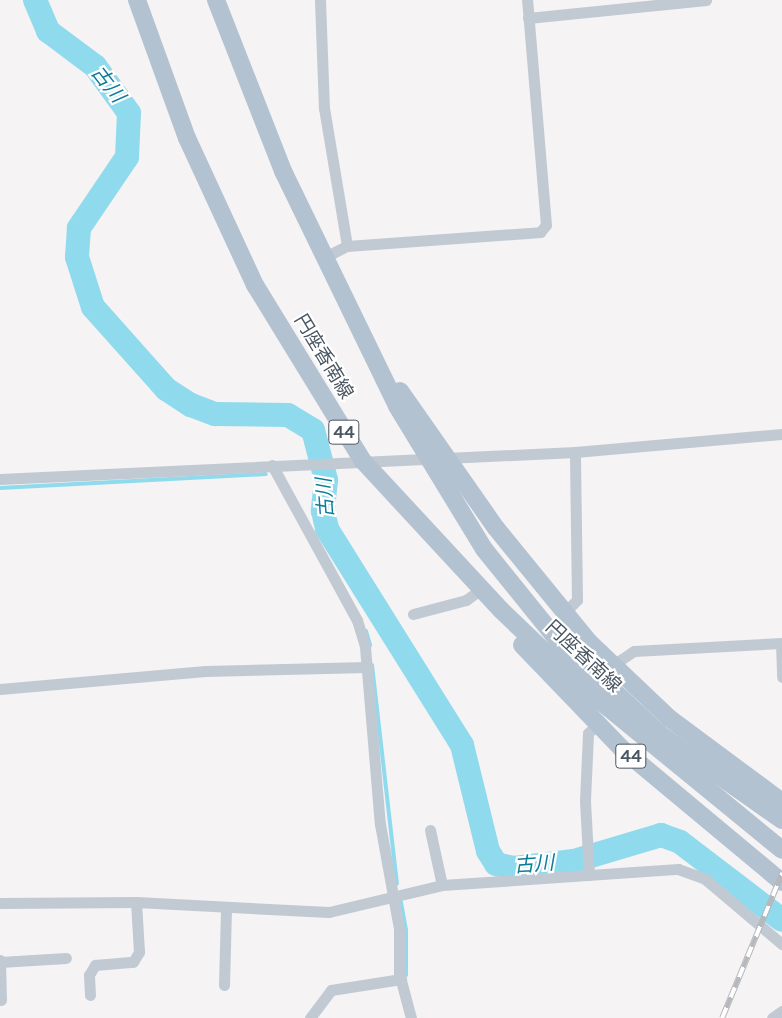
<!DOCTYPE html>
<html>
<head>
<meta charset="utf-8">
<style>
	body { margin:0 }
	#map { position:relative; width:782px; height:1018px; overflow:hidden; background:#f5f3f3; font-family:Karla,"Noto Sans JP",sans-serif }
	div>[style] { position:absolute }
	.stream>* { height:4px; margin:-2px; padding:0 2px; transform-origin:2px; border-radius:2px; background:#90daee }
	.river>* { height:24px; margin:-12px; padding:0 12px; transform-origin:12px; border-radius:12px; background:#90daee }
	.minor>* { height:11px; margin:-5.5px; padding:0 5.5px; transform-origin:5.5px; border-radius:5.5px; background:#c1cad2 }
	.primary>* { height:18px; margin:-9px; padding:0 9px; transform-origin:9px; border-radius:9px; background:#b3c2d1 }
	.rail>* { height:5.5px; margin-top:-2.75px; transform-origin:0; background:repeating-linear-gradient(90deg,#fff 0 11px,#b5b8bd 0 22px); box-sizing:border-box; border-block:1px solid #b5b8bd }
	span { translate:-50% -50%; white-space:nowrap; text-align:center; line-height:1.15; -webkit-text-stroke:4.5px #fff; paint-order:stroke }
	.shield-label span { padding:1px 4px; background:#fff; border:1px solid; border-radius:4px; -webkit-text-stroke-width:0 }
	.shield-label { font-size:18px; color:#4a5661; font-weight:700 }
	.street-label { font-size:19px; color:#4a5661 }
	.water-label { font-size:20px; color:#0c7c9b; font-style:italic }
</style>
</head>
<body>
<div id="map">
	<div class="stream">
		<div style="left:0;top:488px;width:266px;rotate:-3deg"></div>
		<div style="left:366px;top:631px;width:15px;rotate:74deg"></div>
		<div style="left:372px;top:665px;width:220px;rotate:83.5deg"></div>
		<div style="left:401px;top:902px;width:28px;rotate:80deg"></div>
		<div style="left:406px;top:930px;width:45px;rotate:90deg"></div>
	</div>
	<div class="river">
		<div style="left:35px;top:0;width:34px;rotate:67deg"></div>
		<div style="left:48px;top:31px;width:59px;rotate:36.7deg"></div>
		<div style="left:95px;top:66px;width:58px;rotate:54.1deg"></div>
		<div style="left:129px;top:113px;width:44px;rotate:92.6deg"></div>
		<div style="left:127px;top:157px;width:86px;rotate:124.1deg"></div>
		<div style="left:79px;top:228px;width:29px;rotate:94deg"></div>
		<div style="left:77px;top:257px;width:52px;rotate:72.3deg"></div>
		<div style="left:93px;top:307px;width:110px;rotate:48.3deg"></div>
		<div style="left:166px;top:389px;width:30px;rotate:33deg"></div>
		<div style="left:191px;top:405px;width:26px;rotate:21deg"></div>
		<div style="left:215px;top:414px;width:73px;rotate:0.8deg"></div>
		<div style="left:288px;top:415px;width:29px;rotate:31deg"></div>
		<div style="left:313px;top:430px;width:52px;rotate:75.4deg"></div>
		<div style="left:326px;top:480px;width:31px;rotate:96deg"></div>
		<div style="left:323px;top:511px;width:18px;rotate:77deg"></div>
		<div style="left:327px;top:529px;width:255px;rotate:58deg"></div>
		<div style="left:462px;top:745px;width:109px;rotate:76.2deg"></div>
		<div style="left:488px;top:851px;width:15px;rotate:58deg"></div>
		<div style="left:496px;top:864px;width:18px;rotate:13deg"></div>
		<div style="left:514px;top:868px;width:60px;rotate:-6.7deg"></div>
		<div style="left:574px;top:861px;width:91px;rotate:-16.6deg"></div>
		<div style="left:661px;top:835px;width:20px;rotate:20deg"></div>
		<div style="left:680px;top:842px;width:128px;rotate:37.4deg"></div>
	</div>
	<div class="minor">
		<div style="left:320px;top:0;width:108px;rotate:87.9deg"></div>
		<div style="left:324px;top:108px;width:140px;rotate:80.5deg"></div>
		<div style="left:528px;top:18px;width:179px;rotate:-5.8deg"></div>
		<div style="left:325px;top:257px;width:25px;rotate:-27deg"></div>
		<div style="left:347px;top:246px;width:194px;rotate:-4.1deg"></div>
		<div style="left:540px;top:232px;width:9px;rotate:-49deg"></div>
		<div style="left:546px;top:225px;width:226px;rotate:-94.8deg"></div>
		<div style="left:272px;top:465px;width:177px;rotate:61.3deg"></div>
		<div style="left:357px;top:620px;width:28px;rotate:73deg"></div>
		<div style="left:365px;top:647px;width:178px;rotate:85.2deg"></div>
		<div style="left:380px;top:824px;width:107px;rotate:79.7deg"></div>
		<div style="left:399px;top:929px;width:44px;rotate:90deg"></div>
		<div style="left:399px;top:973px;width:47px;rotate:75.1deg"></div>
		<div style="left:0;top:479px;width:576px;rotate:-2.69deg"></div>
		<div style="left:575px;top:452px;width:208px;rotate:-5deg"></div>
		<div style="left:565px;top:612px;width:17px;rotate:-45deg"></div>
		<div style="left:577px;top:600px;width:148px;rotate:-90.8deg"></div>
		<div style="left:413px;top:614px;width:55px;rotate:-14.8deg"></div>
		<div style="left:466px;top:600px;width:19px;rotate:-36deg"></div>
		<div style="left:781px;top:643px;width:34px;rotate:88deg"></div>
		<div style="left:613px;top:665px;width:25px;rotate:-34deg"></div>
		<div style="left:634px;top:651px;width:148px;rotate:-3.1deg"></div>
		<div style="left:0;top:689px;width:206px;rotate:-5deg"></div>
		<div style="left:205px;top:671px;width:162px;rotate:-1.4deg"></div>
		<div style="left:430px;top:830px;width:56px;rotate:77.7deg"></div>
		<div style="left:589px;top:875px;width:75px;rotate:-93.1deg"></div>
		<div style="left:585px;top:800px;width:67px;rotate:-87.4deg"></div>
		<div style="left:588px;top:733px;width:13px;rotate:-42deg"></div>
		<div style="left:0;top:903px;width:136px;rotate:-0.4deg"></div>
		<div style="left:136px;top:902px;width:193px;rotate:3deg"></div>
		<div style="left:329px;top:912px;width:116px;rotate:-13.4deg"></div>
		<div style="left:442px;top:885px;width:237px;rotate:-3.9deg"></div>
		<div style="left:678px;top:869px;width:29px;rotate:20deg"></div>
		<div style="left:705px;top:879px;width:101px;rotate:40.2deg"></div>
		<div style="left:0;top:960px;width:40px;rotate:88.6deg"></div>
		<div style="left:0;top:962px;width:66px;rotate:-3.5deg"></div>
		<div style="left:224px;top:985px;width:78px;rotate:-88.5deg"></div>
		<div style="left:90px;top:995px;width:20px;rotate:-93deg"></div>
		<div style="left:89px;top:975px;width:12px;rotate:-59deg"></div>
		<div style="left:95px;top:965px;width:38px;rotate:-5deg"></div>
		<div style="left:133px;top:962px;width:12px;rotate:-59deg"></div>
		<div style="left:139px;top:952px;width:50px;rotate:-93.4deg"></div>
		<div style="left:310px;top:1018px;width:35px;rotate:-53deg"></div>
		<div style="left:331px;top:990px;width:71px;rotate:-8.9deg"></div>
		<div style="left:772px;top:1018px;width:12px;rotate:-35deg"></div>
	</div>
	<div class="primary">
		<div style="left:137px;top:0;width:147px;rotate:70.1deg"></div>
		<div style="left:187px;top:138px;width:162px;rotate:65.2deg"></div>
		<div style="left:255px;top:285px;width:206px;rotate:58.5deg"></div>
		<div style="left:363px;top:461px;width:203px;rotate:47.2deg"></div>
		<div style="left:501px;top:610px;width:98px;rotate:43.8deg"></div>
		<div style="left:572px;top:678px;width:271px;rotate:39.3deg"></div>
		<div style="left:216px;top:0;width:184px;rotate:68.6deg"></div>
		<div style="left:283px;top:171px;width:261px;rotate:64.1deg"></div>
		<div style="left:397px;top:406px;width:167px;rotate:58.7deg"></div>
		<div style="left:484px;top:549px;width:166px;rotate:51.1deg"></div>
		<div style="left:400px;top:391px;width:167px;rotate:55deg"></div>
		<div style="left:496px;top:528px;width:147px;rotate:50.8deg"></div>
		<div style="left:589px;top:642px;width:110px;rotate:43.5deg"></div>
		<div style="left:669px;top:718px;width:141px;rotate:36.6deg"></div>
		<div style="left:522px;top:645px;width:143px;rotate:46.1deg"></div>
		<div style="left:621px;top:748px;width:209px;rotate:39.8deg"></div>
		<div style="left:583px;top:662px;width:105px;rotate:43.1deg"></div>
		<div style="left:660px;top:734px;width:149px;rotate:35.2deg"></div>
	</div>
	<div class="rail">
		<div style="left:722px;top:1018px;width:157px;rotate:-67.5deg"></div>
	</div>
	<div class="shield-label">
		<span style="left:344px;top:432px">44</span>
		<span style="left:631px;top:756px">44</span>
	</div>
	<div class="street-label">
		<span style="left:323px;top:357px;rotate:59deg">円座香南線</span>
		<span style="left:583px;top:657px;rotate:43deg">円座香南線</span>
	</div>
	<div class="water-label">
		<span style="left:108px;top:84px;rotate:52deg">古川</span>
		<span style="left:325px;top:498px;rotate:-94deg">古川</span>
		<span style="left:534px;top:864px;rotate:-4deg">古川</span>
	</div>
</div>
</body>
</html>
